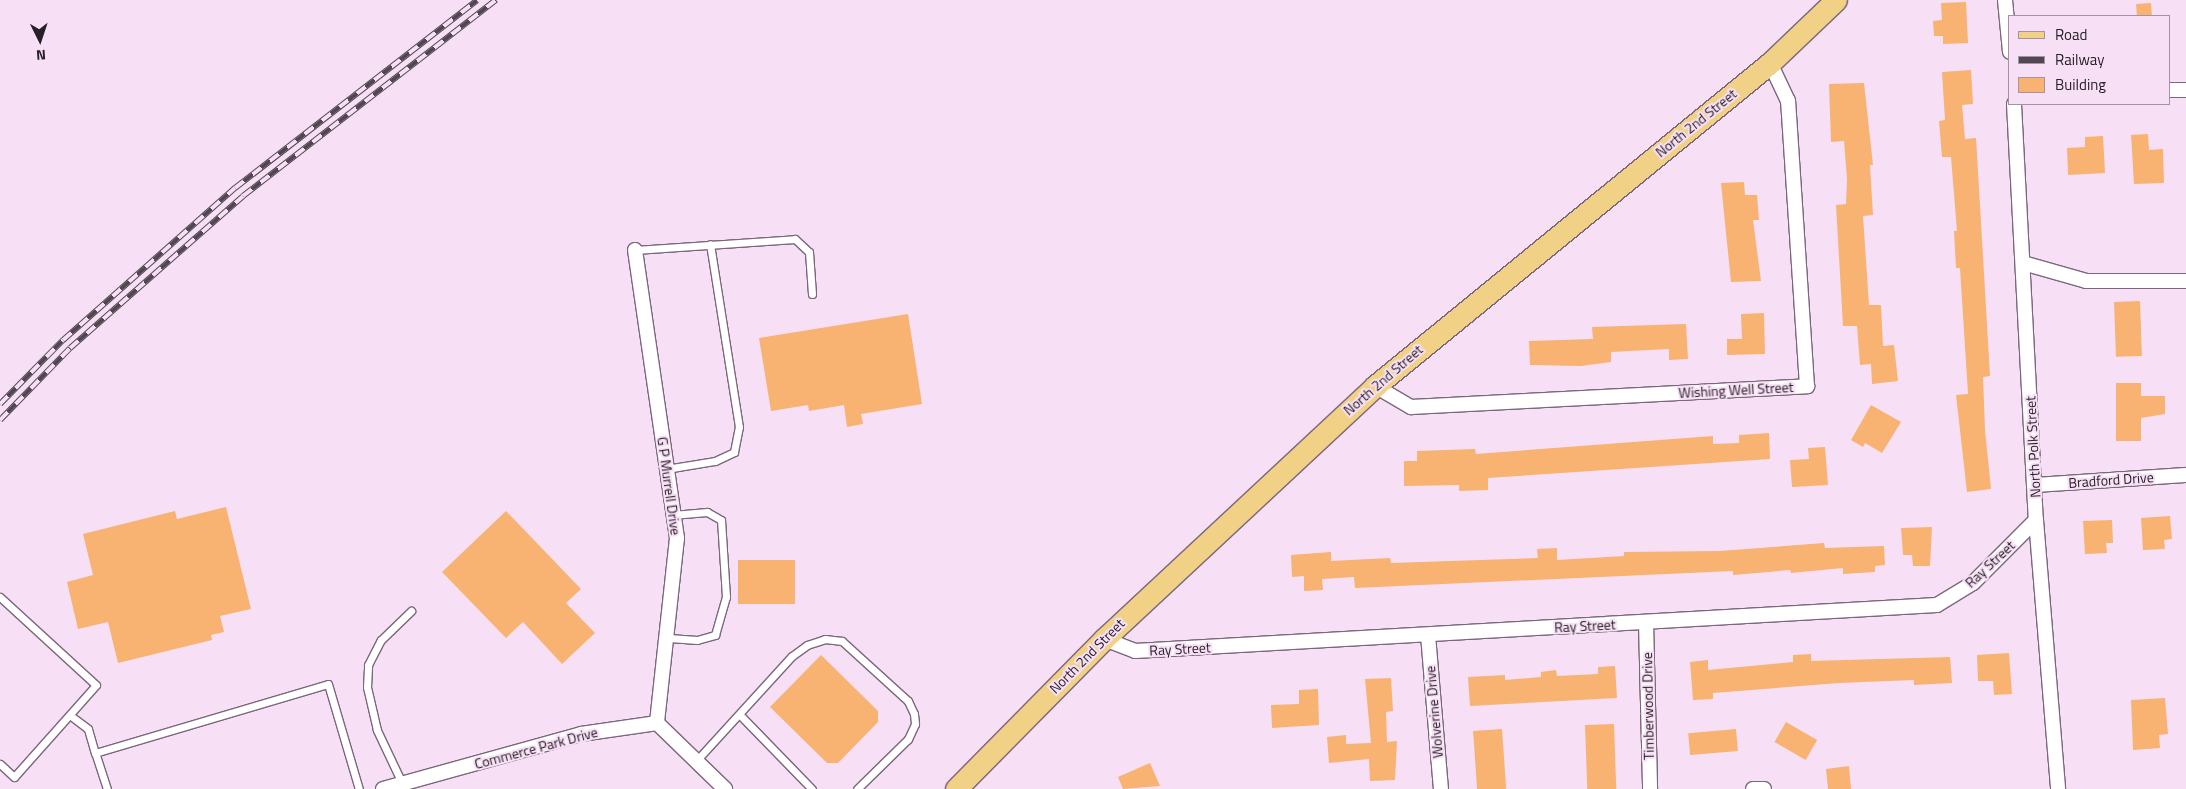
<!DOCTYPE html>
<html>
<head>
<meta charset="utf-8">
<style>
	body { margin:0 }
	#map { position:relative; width:2186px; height:789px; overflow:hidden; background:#f7e0f5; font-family:"Titillium Web",sans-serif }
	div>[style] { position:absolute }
	.building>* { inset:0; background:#f8b272; transform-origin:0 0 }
	.roads { filter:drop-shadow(1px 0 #7b677a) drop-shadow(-1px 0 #7b677a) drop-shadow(0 1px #7b677a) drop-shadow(0 -1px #7b677a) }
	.service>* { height:7px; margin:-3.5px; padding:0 3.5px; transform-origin:3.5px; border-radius:3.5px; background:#fff }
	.minor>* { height:14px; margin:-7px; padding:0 7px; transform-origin:7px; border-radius:7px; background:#fff }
	.primary>* { height:21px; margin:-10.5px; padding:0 10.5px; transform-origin:10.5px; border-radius:10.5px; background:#f1d186 }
	.rail>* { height:5.5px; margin-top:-2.75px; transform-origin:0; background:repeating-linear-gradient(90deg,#f7e0f5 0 11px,#524751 0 22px); box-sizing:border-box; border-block:1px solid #524751 }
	span { translate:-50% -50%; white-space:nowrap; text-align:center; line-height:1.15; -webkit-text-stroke:4px #f7e0f5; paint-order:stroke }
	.street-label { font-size:14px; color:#282028 }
	.legend { position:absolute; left:2008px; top:15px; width:162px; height:90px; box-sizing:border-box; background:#f7e0f5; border:1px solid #a493a3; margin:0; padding:6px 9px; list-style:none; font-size:15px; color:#282028 }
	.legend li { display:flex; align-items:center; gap:10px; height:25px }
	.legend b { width:25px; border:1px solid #a493a3 }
	.north { position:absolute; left:15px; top:15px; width:50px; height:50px; -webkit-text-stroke:4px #f7e0f5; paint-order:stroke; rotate:176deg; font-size:14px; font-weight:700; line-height:20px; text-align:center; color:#282028 }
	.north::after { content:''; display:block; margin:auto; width:18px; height:22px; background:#282028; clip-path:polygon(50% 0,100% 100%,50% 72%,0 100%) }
</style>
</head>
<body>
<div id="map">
	<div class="building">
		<div style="clip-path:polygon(1966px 2px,1968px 43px,1943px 44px,1943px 36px,1934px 36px,1933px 21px,1942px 20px,1941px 3px)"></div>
		<div style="left:2151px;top:3px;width:13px;height:15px;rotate:86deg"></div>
		<div style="clip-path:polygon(1971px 70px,1973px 104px,1962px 105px,1965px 139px,1976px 138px,1977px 154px,1990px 376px,1983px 377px,1985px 430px,1991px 489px,1967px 492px,1956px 395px,1968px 394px,1960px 268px,1956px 268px,1954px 231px,1957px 231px,1951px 157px,1942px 157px,1939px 121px,1945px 120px,1942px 72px)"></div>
		<div style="clip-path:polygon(1864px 83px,1873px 165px,1870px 165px,1873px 215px,1863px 216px,1869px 305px,1881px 305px,1883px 346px,1894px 345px,1898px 381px,1872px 384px,1871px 364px,1860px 365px,1857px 326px,1843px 326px,1836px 205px,1846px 204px,1847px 179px,1844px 141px,1831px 142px,1829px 84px)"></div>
		<div style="clip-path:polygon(2148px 134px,2149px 150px,2163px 149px,2164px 183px,2134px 184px,2131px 135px)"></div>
		<div style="clip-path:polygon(2103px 136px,2105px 173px,2068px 175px,2067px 148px,2085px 147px,2085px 137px)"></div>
		<div style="clip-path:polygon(1744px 182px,1745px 195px,1757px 195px,1759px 220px,1753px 220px,1761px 281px,1731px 282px,1721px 183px)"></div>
		<div style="left:2140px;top:301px;width:55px;height:26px;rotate:88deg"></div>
		<div style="clip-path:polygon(1764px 313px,1765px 354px,1727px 355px,1727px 339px,1742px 339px,1741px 314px)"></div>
		<div style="clip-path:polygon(908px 314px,922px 404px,861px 414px,863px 424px,847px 427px,844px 405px,809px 411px,808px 405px,771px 411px,759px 338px)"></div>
		<div style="clip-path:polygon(1686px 324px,1688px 359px,1669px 360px,1669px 349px,1611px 352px,1611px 362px,1581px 366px,1530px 365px,1529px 341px,1593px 339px,1592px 327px)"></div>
		<div style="clip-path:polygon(2116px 383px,2141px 383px,2141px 396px,2165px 396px,2165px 414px,2141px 418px,2141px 441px,2116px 441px)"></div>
		<div style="clip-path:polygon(1871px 405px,1901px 422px,1882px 453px,1865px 443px,1863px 447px,1851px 440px)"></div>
		<div style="clip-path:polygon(1769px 433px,1770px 459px,1488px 478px,1488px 490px,1459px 491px,1459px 485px,1404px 486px,1404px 461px,1417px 461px,1417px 451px,1475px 449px,1476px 454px,1713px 436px,1713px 444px,1739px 443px,1739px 435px)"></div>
		<div style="clip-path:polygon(1825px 447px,1828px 485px,1792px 487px,1790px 460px,1809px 459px,1808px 448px)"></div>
		<div style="clip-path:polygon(226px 507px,251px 609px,220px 616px,224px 632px,211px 635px,212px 640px,118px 663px,108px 622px,78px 629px,67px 582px,93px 575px,83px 534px,175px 511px,177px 519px)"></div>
		<div style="clip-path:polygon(506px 511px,581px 589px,566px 603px,595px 633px,562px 664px,523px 622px,506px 638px,442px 572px)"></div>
		<div style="clip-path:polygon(2170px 516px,2172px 539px,2164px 540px,2165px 549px,2143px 550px,2141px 518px)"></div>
		<div style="clip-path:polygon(2112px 520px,2113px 543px,2106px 543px,2107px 553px,2085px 554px,2083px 521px)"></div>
		<div style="clip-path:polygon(1932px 527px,1930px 566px,1913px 566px,1912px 555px,1903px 555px,1901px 528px)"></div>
		<div style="clip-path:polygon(1824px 543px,1825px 548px,1884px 546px,1885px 565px,1875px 566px,1875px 572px,1843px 574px,1843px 568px,1791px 573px,1790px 570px,1733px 575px,1733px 571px,1355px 588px,1354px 577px,1322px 579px,1323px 590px,1304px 591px,1304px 576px,1292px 577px,1291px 555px,1331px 552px,1331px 561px,1390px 558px,1391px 563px,1538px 558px,1537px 549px,1557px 548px,1557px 560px,1624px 556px,1624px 552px,1720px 551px)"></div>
		<div style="left:738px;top:560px;width:57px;height:44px"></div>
		<div style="clip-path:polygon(2009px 653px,2012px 694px,1994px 695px,1993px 681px,1978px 681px,1977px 655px)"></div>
		<div style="clip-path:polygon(1811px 654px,1811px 661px,1950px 657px,1952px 683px,1914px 685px,1914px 680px,1839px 683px,1713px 693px,1713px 699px,1693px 700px,1690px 662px,1708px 660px,1708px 670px,1793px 662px,1793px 655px)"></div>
		<div style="clip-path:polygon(821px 655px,878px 711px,878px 722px,838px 763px,827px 763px,770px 707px)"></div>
		<div style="clip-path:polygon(1615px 666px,1617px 698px,1470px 706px,1468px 677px,1505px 675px,1505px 680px,1541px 677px,1541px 672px,1556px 670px,1557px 676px,1598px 674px,1598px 667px)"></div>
		<div style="clip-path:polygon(1391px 678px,1393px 711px,1386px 712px,1387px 742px,1397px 741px,1395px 780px,1370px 781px,1369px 759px,1329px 763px,1327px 737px,1346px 735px,1346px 744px,1371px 743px,1365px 679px)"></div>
		<div style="clip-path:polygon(1318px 689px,1319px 725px,1272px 728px,1271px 705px,1299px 704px,1299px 690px)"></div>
		<div style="clip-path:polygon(2165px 698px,2168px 734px,2159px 735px,2160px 748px,2133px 750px,2131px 700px)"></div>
		<div style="left:1786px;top:722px;width:36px;height:23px;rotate:30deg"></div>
		<div style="left:1614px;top:724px;width:65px;height:29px;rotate:88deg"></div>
		<div style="left:1502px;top:729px;width:60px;height:29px;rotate:86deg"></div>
		<div style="left:1736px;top:729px;width:22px;height:48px;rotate:85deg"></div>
		<div style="clip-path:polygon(1150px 763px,1160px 786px,1123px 789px,1118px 777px)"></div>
		<div style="clip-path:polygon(1849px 766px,1851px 789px,1828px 789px,1826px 769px)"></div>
	</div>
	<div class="roads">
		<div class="service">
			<div style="left:635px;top:250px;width:160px;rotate:-3.9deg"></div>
			<div style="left:795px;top:239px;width:19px;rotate:43deg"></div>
			<div style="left:809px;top:252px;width:42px;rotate:85.9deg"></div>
			<div style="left:666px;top:469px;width:50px;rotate:-9.3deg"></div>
			<div style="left:715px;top:461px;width:21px;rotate:-25deg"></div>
			<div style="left:734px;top:452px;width:25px;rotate:-79deg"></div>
			<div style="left:739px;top:427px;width:185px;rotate:-99deg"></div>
			<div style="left:0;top:597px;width:130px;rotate:42.5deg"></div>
			<div style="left:96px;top:685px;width:123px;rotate:131.7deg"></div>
			<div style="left:14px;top:777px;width:19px;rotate:-137deg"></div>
			<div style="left:669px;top:638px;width:28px;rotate:4deg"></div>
			<div style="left:697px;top:640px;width:19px;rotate:-16deg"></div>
			<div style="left:715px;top:635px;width:40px;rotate:-74deg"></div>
			<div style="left:726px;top:597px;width:77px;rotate:-93.7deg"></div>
			<div style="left:721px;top:520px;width:16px;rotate:-150deg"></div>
			<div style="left:707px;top:512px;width:32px;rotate:175deg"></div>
			<div style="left:740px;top:715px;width:103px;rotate:45.8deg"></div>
			<div style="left:71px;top:716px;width:21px;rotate:37deg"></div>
			<div style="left:88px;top:729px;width:25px;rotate:74deg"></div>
			<div style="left:696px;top:761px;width:142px;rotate:-47.6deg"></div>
			<div style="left:792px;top:656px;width:19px;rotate:-36deg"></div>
			<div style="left:807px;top:645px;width:19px;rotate:-18deg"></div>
			<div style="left:825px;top:639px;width:17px;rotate:7deg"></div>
			<div style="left:842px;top:641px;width:89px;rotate:42.3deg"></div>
			<div style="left:908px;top:701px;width:14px;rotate:65deg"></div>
			<div style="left:914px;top:714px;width:10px;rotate:84deg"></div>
			<div style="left:915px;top:724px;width:17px;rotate:115deg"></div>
			<div style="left:908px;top:739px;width:71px;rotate:135.6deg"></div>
			<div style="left:402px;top:783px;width:59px;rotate:-115.3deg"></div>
			<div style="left:377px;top:730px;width:44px;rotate:-103.1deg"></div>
			<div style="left:367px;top:687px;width:22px;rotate:-87deg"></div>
			<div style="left:368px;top:665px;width:28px;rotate:-63deg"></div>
			<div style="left:381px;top:640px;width:42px;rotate:-44deg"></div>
			<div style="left:107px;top:789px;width:38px;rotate:-108deg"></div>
			<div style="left:95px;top:753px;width:243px;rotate:-16.5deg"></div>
			<div style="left:328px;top:684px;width:109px;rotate:73.6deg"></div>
		</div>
		<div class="minor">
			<div style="left:2005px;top:0;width:52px;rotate:84.5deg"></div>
			<div style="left:2170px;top:90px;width:16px"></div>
			<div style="left:2014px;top:104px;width:417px;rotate:87deg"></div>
			<div style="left:2036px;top:520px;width:270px;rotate:85.3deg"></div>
			<div style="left:635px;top:250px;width:291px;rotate:81.7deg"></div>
			<div style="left:677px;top:538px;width:186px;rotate:96.2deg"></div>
			<div style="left:2023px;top:263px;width:66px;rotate:15.9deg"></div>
			<div style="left:2086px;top:281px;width:100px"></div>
			<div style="left:1375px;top:386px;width:42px;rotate:30.3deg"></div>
			<div style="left:1411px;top:407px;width:397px;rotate:-3deg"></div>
			<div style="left:1807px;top:386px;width:286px;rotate:-93.8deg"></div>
			<div style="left:1788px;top:101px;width:42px;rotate:-115.3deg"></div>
			<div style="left:2035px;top:485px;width:151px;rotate:-3.8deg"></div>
			<div style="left:1646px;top:622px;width:167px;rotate:88.6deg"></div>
			<div style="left:1428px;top:635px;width:155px;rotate:85.2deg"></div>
			<div style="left:1104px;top:639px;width:33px;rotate:21deg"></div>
			<div style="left:1135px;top:651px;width:803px;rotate:-3.28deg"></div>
			<div style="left:1937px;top:605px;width:42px;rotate:-31.4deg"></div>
			<div style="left:1973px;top:583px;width:89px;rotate:-45deg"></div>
			<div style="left:383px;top:789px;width:205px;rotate:-15.5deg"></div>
			<div style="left:581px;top:734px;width:77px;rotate:-8.2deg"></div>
			<div style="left:657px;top:723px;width:95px;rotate:44.1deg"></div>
			<div style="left:1753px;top:789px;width:11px"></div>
		</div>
		<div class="primary">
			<div style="left:956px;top:789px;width:211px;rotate:-45.4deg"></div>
			<div style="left:1104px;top:639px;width:371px;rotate:-43deg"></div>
			<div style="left:1375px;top:386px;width:510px;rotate:-39.27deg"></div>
			<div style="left:1770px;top:63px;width:91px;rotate:-43.7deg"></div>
		</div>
	</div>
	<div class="rail">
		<div style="left:0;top:404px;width:90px;rotate:-45.5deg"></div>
		<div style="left:63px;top:340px;width:230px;rotate:-41.5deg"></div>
		<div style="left:235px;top:188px;width:306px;rotate:-37.8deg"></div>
		<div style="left:0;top:420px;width:100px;rotate:-45.8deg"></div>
		<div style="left:70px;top:348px;width:230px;rotate:-41.3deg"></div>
		<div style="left:243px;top:196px;width:320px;rotate:-37.8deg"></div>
	</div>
	<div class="street-label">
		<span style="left:1696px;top:123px;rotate:-39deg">North 2nd Street</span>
		<span style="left:1383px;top:380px;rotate:-41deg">North 2nd Street</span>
		<span style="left:1736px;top:390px;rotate:-3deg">Wishing Well Street</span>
		<span style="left:2033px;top:447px;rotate:-93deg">North Polk Street</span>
		<span style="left:2111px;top:480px;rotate:-4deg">Bradford Drive</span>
		<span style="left:669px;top:486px;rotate:82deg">G P Murrell Drive</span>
		<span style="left:1990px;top:564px;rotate:-43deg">Ray Street</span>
		<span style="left:1585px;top:626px;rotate:-3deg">Ray Street</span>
		<span style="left:1180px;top:649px;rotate:-3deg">Ray Street</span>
		<span style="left:1087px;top:656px;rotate:-45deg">North 2nd Street</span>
		<span style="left:1648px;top:706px;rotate:-91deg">Timberwood Drive</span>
		<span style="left:1434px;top:712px;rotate:-95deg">Wolverine Drive</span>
		<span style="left:536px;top:748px;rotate:-15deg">Commerce Park Drive</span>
	</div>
	<ul class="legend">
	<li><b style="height:6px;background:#f1d186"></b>Road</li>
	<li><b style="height:6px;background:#524751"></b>Railway</li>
	<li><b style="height:14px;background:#f8b272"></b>Building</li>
	</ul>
	<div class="north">N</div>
</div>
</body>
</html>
